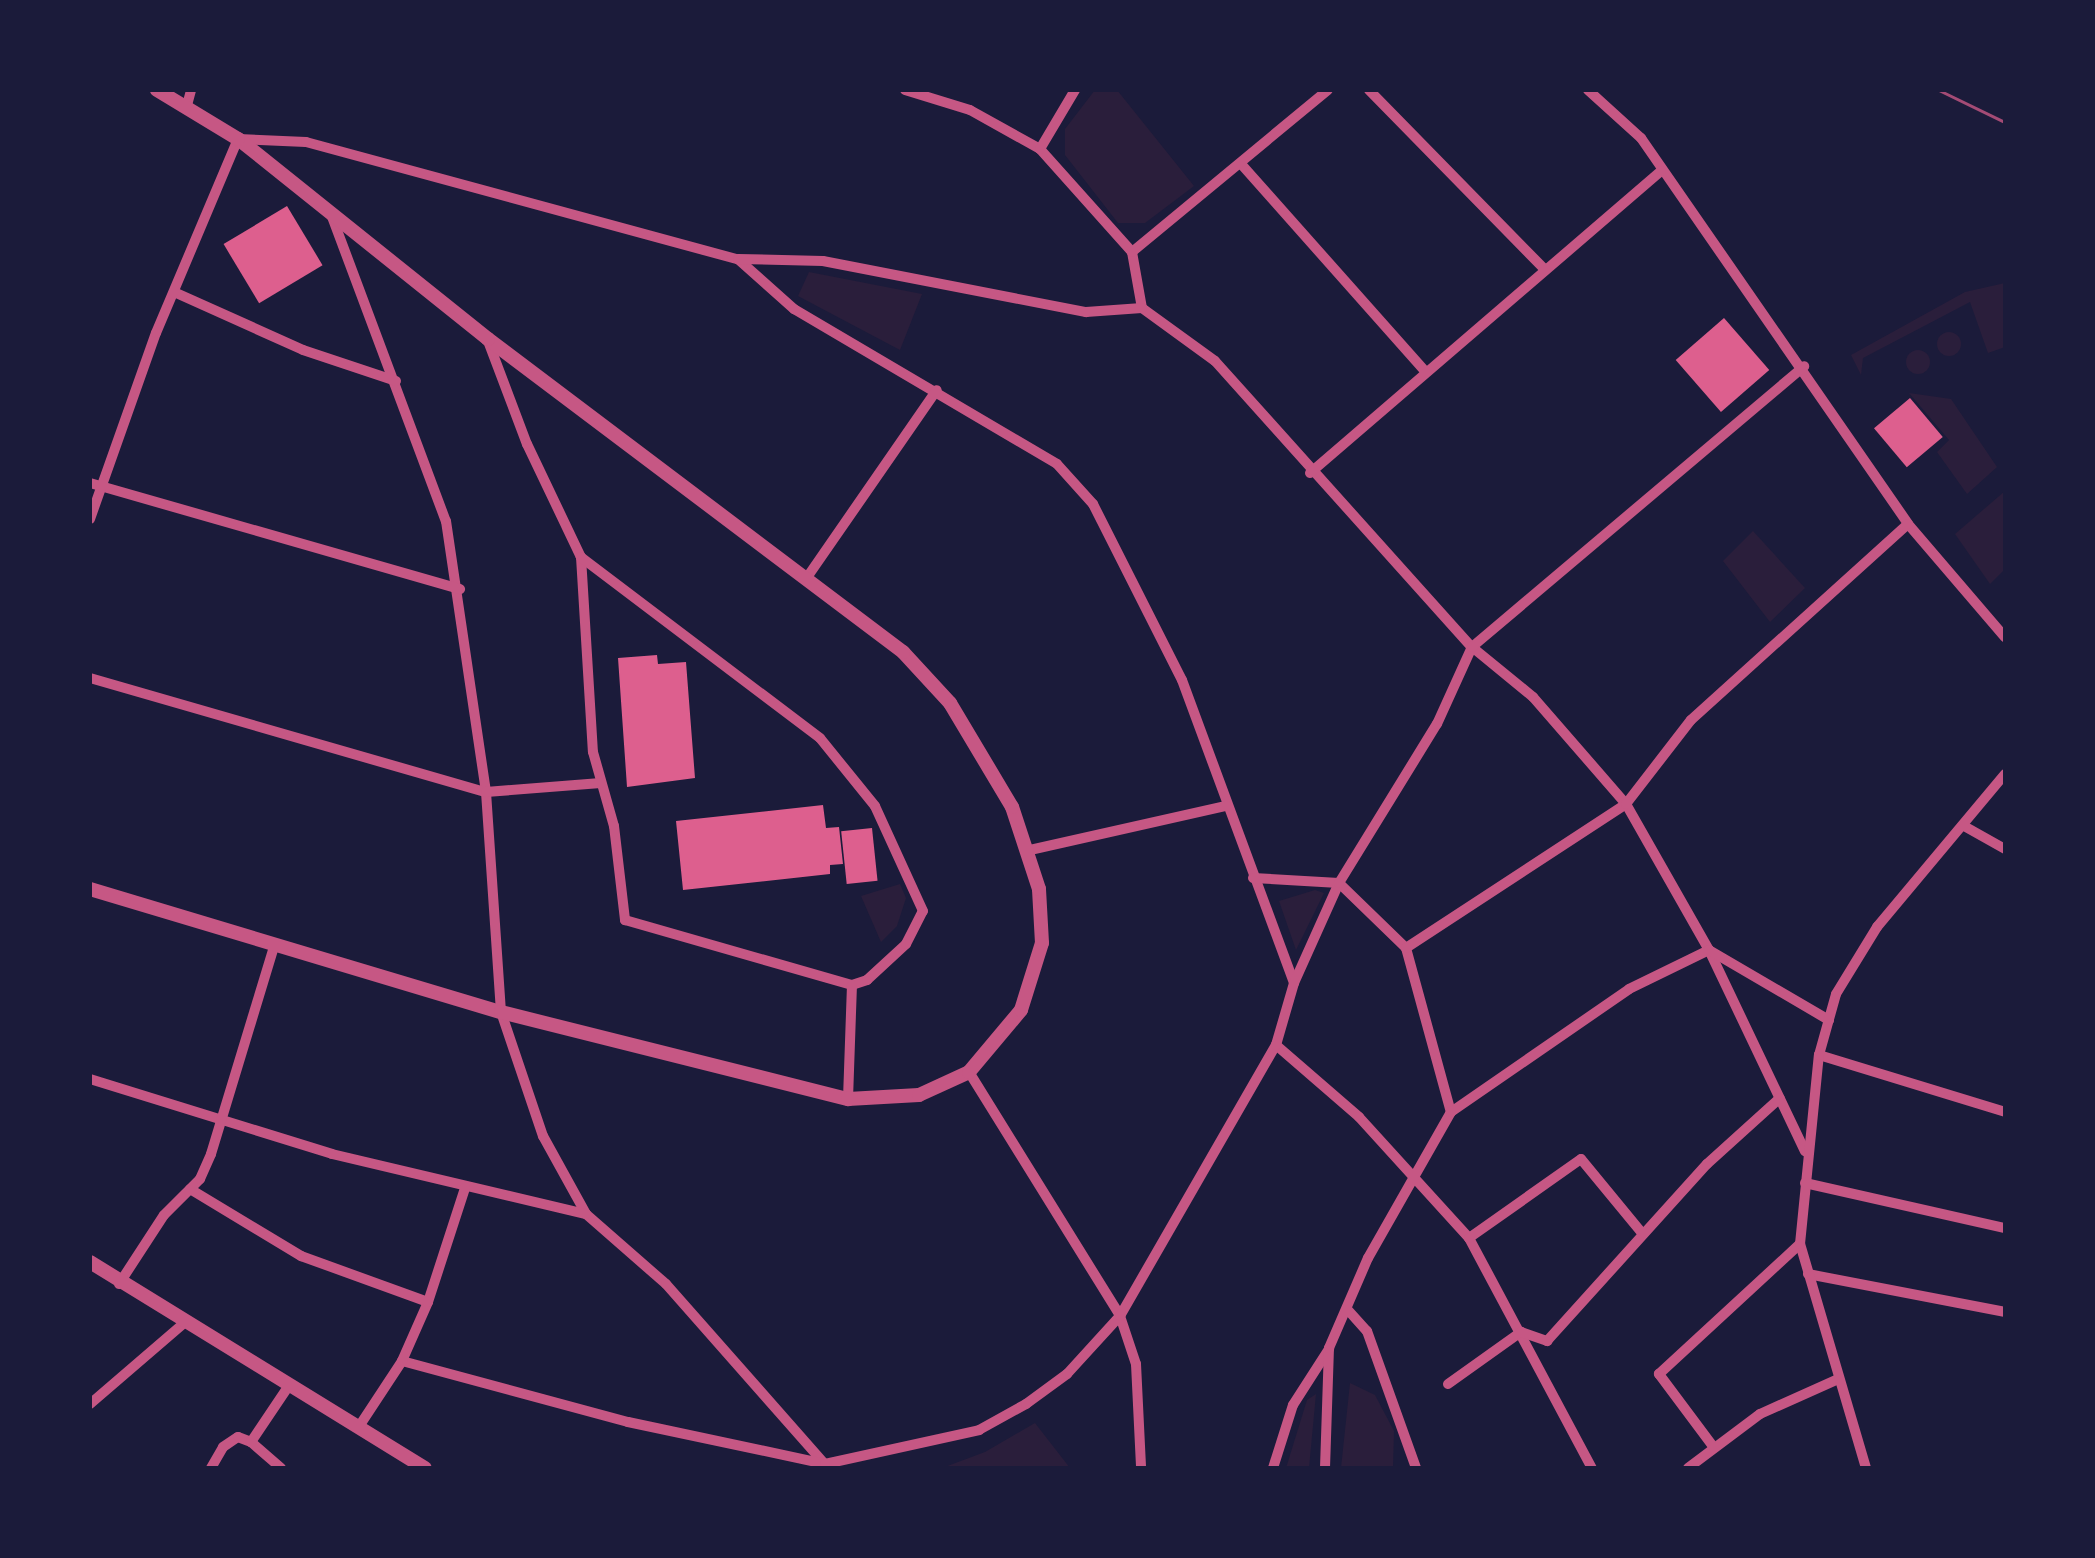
<!DOCTYPE html>
<html>
<head>
<meta charset="utf-8">
<style>
	body { margin:0 }
	#map { position:relative; width:2095px; height:1558px; overflow:hidden; background:#1b1b3a; font-family:"Open Sans",sans-serif }
	div>[style] { position:absolute }
	.green>* { inset:0; background:#2a1e3b }
	.round { border-radius:50% }
	.building>* { inset:0; background:#dd5f8e; transform-origin:0 0 }
	.minor>* { height:10px; margin:-5px; padding:0 5px; transform-origin:5px; border-radius:5px; background:#c65784 }
	.tertiary>* { height:14px; margin:-7px; padding:0 7px; transform-origin:7px; border-radius:7px; background:#c65784 }
	.tram>* { height:2.5px; margin:-1.25px; padding:0 1.25px; transform-origin:1.25px; border-radius:1.25px; background:#a44b75 }
	span { translate:-50% -50%; white-space:nowrap; text-align:center; line-height:1.15; -webkit-text-stroke:10px #1b1b3a; paint-order:stroke }
	.frame { position:absolute; inset:0; border:92px solid #1b1b3a; pointer-events:none }
</style>
</head>
<body>
<div id="map">
	<div class="green">
		<div style="clip-path:polygon(1095px 90px,1117px 90px,1194px 186px,1145px 223px,1118px 223px,1065px 155px,1065px 129px)"></div>
		<div style="clip-path:polygon(809px 272px,922px 294px,900px 350px,798px 296px)"></div>
		<div style="clip-path:polygon(2005px 283px,2005px 347px,1988px 353px,1970px 302px,1863px 358px,1861px 375px,1851px 355px,1965px 292px)"></div>
		<div class="round" style="left:1937px;top:332px;width:24px;height:24px"></div>
		<div class="round" style="left:1906px;top:350px;width:24px;height:24px"></div>
		<div style="clip-path:polygon(1909px 393px,1951px 399px,1997px 467px,1967px 494px,1937px 452px,1949px 440px)"></div>
		<div style="clip-path:polygon(2005px 491px,2005px 569px,1990px 584px,1955px 534px)"></div>
		<div style="clip-path:polygon(1753px 531px,1805px 588px,1770px 622px,1723px 561px)"></div>
		<div style="clip-path:polygon(900px 884px,906px 898px,897px 926px,881px 942px,861px 896px)"></div>
		<div style="clip-path:polygon(1315px 890px,1324px 893px,1296px 950px,1279px 901px)"></div>
		<div style="clip-path:polygon(1350px 1383px,1375px 1395px,1394px 1431px,1393px 1468px,1341px 1468px)"></div>
		<div style="clip-path:polygon(1316px 1394px,1309px 1468px,1286px 1468px,1307px 1400px)"></div>
		<div style="clip-path:polygon(1035px 1423px,1070px 1468px,942px 1468px,985px 1452px)"></div>
	</div>
	<div class="building">
		<div style="left:287px;top:206px;width:69px;height:74px;rotate:59deg"></div>
		<div style="left:1724px;top:318px;width:69px;height:64px;rotate:49deg"></div>
		<div style="left:1910px;top:398px;width:51px;height:47px;rotate:50deg"></div>
		<div style="clip-path:polygon(657px 655px,658px 664px,686px 662px,695px 778px,627px 787px,618px 658px)"></div>
		<div style="clip-path:polygon(823px 805px,826px 828px,839px 827px,843px 864px,830px 865px,830px 874px,683px 890px,676px 821px)"></div>
		<div style="left:872px;top:828px;width:53px;height:31px;rotate:84deg"></div>
	</div>
	<div class="minor">
		<div style="left:905px;top:90px;width:68px;rotate:17.1deg"></div>
		<div style="left:970px;top:110px;width:80px;rotate:29.1deg"></div>
		<div style="left:1040px;top:149px;width:138px;rotate:48.2deg"></div>
		<div style="left:1132px;top:252px;width:57px;rotate:79.9deg"></div>
		<div style="left:1142px;top:308px;width:90px;rotate:36deg"></div>
		<div style="left:1215px;top:361px;width:385px;rotate:48.1deg"></div>
		<div style="left:1472px;top:647px;width:79px;rotate:39.3deg"></div>
		<div style="left:1533px;top:697px;width:142px;rotate:49deg"></div>
		<div style="left:1626px;top:804px;width:168px;rotate:60.4deg"></div>
		<div style="left:1709px;top:950px;width:223px;rotate:64.5deg"></div>
		<div style="left:1369px;top:90px;width:252px;rotate:45.6deg"></div>
		<div style="left:1588px;top:90px;width:72px;rotate:42.2deg"></div>
		<div style="left:1641px;top:138px;width:469px;rotate:55.3deg"></div>
		<div style="left:1908px;top:524px;width:149px;rotate:49.4deg"></div>
		<div style="left:186px;top:109px;width:20px;rotate:-75deg"></div>
		<div style="left:1040px;top:149px;width:69px;rotate:-59.3deg"></div>
		<div style="left:1242px;top:165px;width:274px;rotate:48.4deg"></div>
		<div style="left:331px;top:214px;width:328px;rotate:69.5deg"></div>
		<div style="left:446px;top:521px;width:274px;rotate:81.6deg"></div>
		<div style="left:486px;top:792px;width:221px;rotate:86.1deg"></div>
		<div style="left:501px;top:1012px;width:131px;rotate:71.3deg"></div>
		<div style="left:543px;top:1136px;width:89px;rotate:61.1deg"></div>
		<div style="left:586px;top:1214px;width:106px;rotate:41.2deg"></div>
		<div style="left:666px;top:1284px;width:239px;rotate:48.6deg"></div>
		<div style="left:1132px;top:252px;width:254px;rotate:-39.6deg"></div>
		<div style="left:739px;top:260px;width:74px;rotate:41.7deg"></div>
		<div style="left:794px;top:309px;width:305px;rotate:30.5deg"></div>
		<div style="left:1057px;top:464px;width:54px;rotate:48deg"></div>
		<div style="left:1093px;top:504px;width:197px;rotate:63.2deg"></div>
		<div style="left:1182px;top:680px;width:323px;rotate:69.7deg"></div>
		<div style="left:174px;top:292px;width:141px;rotate:24.2deg"></div>
		<div style="left:303px;top:350px;width:98px;rotate:18.4deg"></div>
		<div style="left:488px;top:341px;width:110px;rotate:69.3deg"></div>
		<div style="left:527px;top:444px;width:125px;rotate:64.5deg"></div>
		<div style="left:581px;top:557px;width:195px;rotate:86.5deg"></div>
		<div style="left:593px;top:752px;width:77px;rotate:74.2deg"></div>
		<div style="left:614px;top:826px;width:95px;rotate:83.3deg"></div>
		<div style="left:625px;top:920px;width:236px;rotate:16deg"></div>
		<div style="left:852px;top:985px;width:16px;rotate:-18deg"></div>
		<div style="left:867px;top:980px;width:53px;rotate:-42.7deg"></div>
		<div style="left:906px;top:944px;width:37px;rotate:-63deg"></div>
		<div style="left:923px;top:911px;width:115px;rotate:-114.6deg"></div>
		<div style="left:875px;top:806px;width:87px;rotate:-129deg"></div>
		<div style="left:820px;top:738px;width:300px;rotate:-142.9deg"></div>
		<div style="left:1310px;top:473px;width:463px;rotate:-40.7deg"></div>
		<div style="left:90px;top:483px;width:385px;rotate:16deg"></div>
		<div style="left:90px;top:519px;width:197px;rotate:-70.5deg"></div>
		<div style="left:156px;top:333px;width:211px;rotate:-67.1deg"></div>
		<div style="left:238px;top:139px;width:68px;rotate:2.5deg"></div>
		<div style="left:306px;top:142px;width:448px;rotate:15.2deg"></div>
		<div style="left:738px;top:259px;width:85px;rotate:1.3deg"></div>
		<div style="left:823px;top:261px;width:268px;rotate:11deg"></div>
		<div style="left:1086px;top:312px;width:56px;rotate:-4.1deg"></div>
		<div style="left:808px;top:576px;width:226px;rotate:-55.3deg"></div>
		<div style="left:90px;top:678px;width:412px;rotate:16.1deg"></div>
		<div style="left:486px;top:792px;width:115px;rotate:-4.5deg"></div>
		<div style="left:1964px;top:826px;width:47px;rotate:29.3deg"></div>
		<div style="left:1030px;top:850px;width:201px;rotate:-12.7deg"></div>
		<div style="left:1253px;top:878px;width:86px;rotate:3.3deg"></div>
		<div style="left:1339px;top:883px;width:93px;rotate:44.1deg"></div>
		<div style="left:1406px;top:948px;width:170px;rotate:74.7deg"></div>
		<div style="left:1406px;top:948px;width:263px;rotate:-33.2deg"></div>
		<div style="left:1626px;top:804px;width:106px;rotate:-52.3deg"></div>
		<div style="left:1691px;top:720px;width:292px;rotate:-42.1deg"></div>
		<div style="left:1276px;top:1045px;width:110px;rotate:40.9deg"></div>
		<div style="left:1359px;top:1117px;width:164px;rotate:47.7deg"></div>
		<div style="left:1469px;top:1238px;width:261px;rotate:61.9deg"></div>
		<div style="left:1819px;top:1055px;width:195px;rotate:17deg"></div>
		<div style="left:969px;top:1072px;width:287px;rotate:58.2deg"></div>
		<div style="left:1120px;top:1316px;width:51px;rotate:71.6deg"></div>
		<div style="left:1136px;top:1364px;width:104px;rotate:87.2deg"></div>
		<div style="left:90px;top:1079px;width:253px;rotate:17.2deg"></div>
		<div style="left:332px;top:1154px;width:261px;rotate:13.3deg"></div>
		<div style="left:848px;top:1099px;width:114px;rotate:-88deg"></div>
		<div style="left:1805px;top:1183px;width:205px;rotate:12.7deg"></div>
		<div style="left:190px;top:1189px;width:130px;rotate:31.1deg"></div>
		<div style="left:301px;top:1256px;width:135px;rotate:19.9deg"></div>
		<div style="left:1469px;top:1238px;width:137px;rotate:-35.2deg"></div>
		<div style="left:1581px;top:1159px;width:96px;rotate:50.5deg"></div>
		<div style="left:1808px;top:1274px;width:201px;rotate:10.9deg"></div>
		<div style="left:119px;top:1284px;width:82px;rotate:-56.9deg"></div>
		<div style="left:164px;top:1215px;width:51px;rotate:-45deg"></div>
		<div style="left:200px;top:1179px;width:27px;rotate:-66deg"></div>
		<div style="left:211px;top:1154px;width:217px;rotate:-73.1deg"></div>
		<div style="left:1347px;top:1309px;width:30px;rotate:48deg"></div>
		<div style="left:1367px;top:1331px;width:145px;rotate:70.3deg"></div>
		<div style="left:402px;top:1361px;width:234px;rotate:15.1deg"></div>
		<div style="left:628px;top:1422px;width:201px;rotate:12deg"></div>
		<div style="left:825px;top:1464px;width:158px;rotate:-12.4deg"></div>
		<div style="left:979px;top:1430px;width:54px;rotate:-29deg"></div>
		<div style="left:1026px;top:1404px;width:51px;rotate:-36.2deg"></div>
		<div style="left:1067px;top:1374px;width:79px;rotate:-47.6deg"></div>
		<div style="left:1120px;top:1316px;width:313px;rotate:-60.1deg"></div>
		<div style="left:1276px;top:1045px;width:65px;rotate:-73.8deg"></div>
		<div style="left:1294px;top:983px;width:110px;rotate:-65.8deg"></div>
		<div style="left:1339px;top:883px;width:187px;rotate:-58.4deg"></div>
		<div style="left:1437px;top:724px;width:85px;rotate:-65.6deg"></div>
		<div style="left:1472px;top:647px;width:435px;rotate:-40.2deg"></div>
		<div style="left:1448px;top:1384px;width:90px;rotate:-35.5deg"></div>
		<div style="left:1521px;top:1332px;width:28px;rotate:19deg"></div>
		<div style="left:1547px;top:1341px;width:239px;rotate:-47.9deg"></div>
		<div style="left:1707px;top:1164px;width:98px;rotate:-42.1deg"></div>
		<div style="left:90px;top:1404px;width:123px;rotate:-40.7deg"></div>
		<div style="left:360px;top:1425px;width:77px;rotate:-56.7deg"></div>
		<div style="left:402px;top:1361px;width:64px;rotate:-66.2deg"></div>
		<div style="left:428px;top:1302px;width:120px;rotate:-72deg"></div>
		<div style="left:1712px;top:1445px;width:89px;rotate:-126.7deg"></div>
		<div style="left:1659px;top:1374px;width:192px;rotate:-42.7deg"></div>
		<div style="left:211px;top:1468px;width:24px;rotate:-60deg"></div>
		<div style="left:223px;top:1447px;width:18px;rotate:-34deg"></div>
		<div style="left:238px;top:1437px;width:14px;rotate:21deg"></div>
		<div style="left:281px;top:1468px;width:40px;rotate:-139deg"></div>
		<div style="left:251px;top:1442px;width:70px;rotate:-56.1deg"></div>
		<div style="left:1273px;top:1468px;width:66px;rotate:-72.4deg"></div>
		<div style="left:1293px;top:1405px;width:67px;rotate:-57.3deg"></div>
		<div style="left:1325px;top:1468px;width:120px;rotate:-88.1deg"></div>
		<div style="left:1329px;top:1348px;width:98px;rotate:-66.6deg"></div>
		<div style="left:1368px;top:1258px;width:168px;rotate:-60.4deg"></div>
		<div style="left:1451px;top:1112px;width:216px;rotate:-34.6deg"></div>
		<div style="left:1629px;top:989px;width:89px;rotate:-26deg"></div>
		<div style="left:1709px;top:950px;width:139px;rotate:30.3deg"></div>
		<div style="left:1688px;top:1468px;width:90px;rotate:-36.9deg"></div>
		<div style="left:1760px;top:1414px;width:83px;rotate:-24.1deg"></div>
		<div style="left:1866px;top:1468px;width:234px;rotate:-106.4deg"></div>
		<div style="left:1800px;top:1244px;width:190px;rotate:-84.3deg"></div>
		<div style="left:1819px;top:1055px;width:63px;rotate:-74.4deg"></div>
		<div style="left:1836px;top:994px;width:79px;rotate:-58.5deg"></div>
		<div style="left:1877px;top:927px;width:199px;rotate:-50.1deg"></div>
	</div>
	<div class="tertiary">
		<div style="left:90px;top:889px;width:429px;rotate:16.7deg"></div>
		<div style="left:501px;top:1012px;width:358px;rotate:14.1deg"></div>
		<div style="left:848px;top:1099px;width:71px;rotate:-3.2deg"></div>
		<div style="left:919px;top:1095px;width:55px;rotate:-24.7deg"></div>
		<div style="left:969px;top:1072px;width:81px;rotate:-50deg"></div>
		<div style="left:1021px;top:1010px;width:70px;rotate:-72.6deg"></div>
		<div style="left:1042px;top:943px;width:54px;rotate:-93.2deg"></div>
		<div style="left:1039px;top:889px;width:86px;rotate:-108.2deg"></div>
		<div style="left:1012px;top:807px;width:121px;rotate:-120.8deg"></div>
		<div style="left:950px;top:703px;width:69px;rotate:-132.7deg"></div>
		<div style="left:903px;top:652px;width:520px;rotate:-142.98deg"></div>
		<div style="left:488px;top:339px;width:320px;rotate:-141.3deg"></div>
		<div style="left:238px;top:139px;width:95px;rotate:-148.8deg"></div>
		<div style="left:90px;top:1262px;width:393px;rotate:31.6deg"></div>
	</div>
	<div class="tram">
		<div style="left:1939px;top:90px;width:73px;rotate:25.9deg"></div>
	</div>
	<div class="frame"></div>
</div>
</body>
</html>
